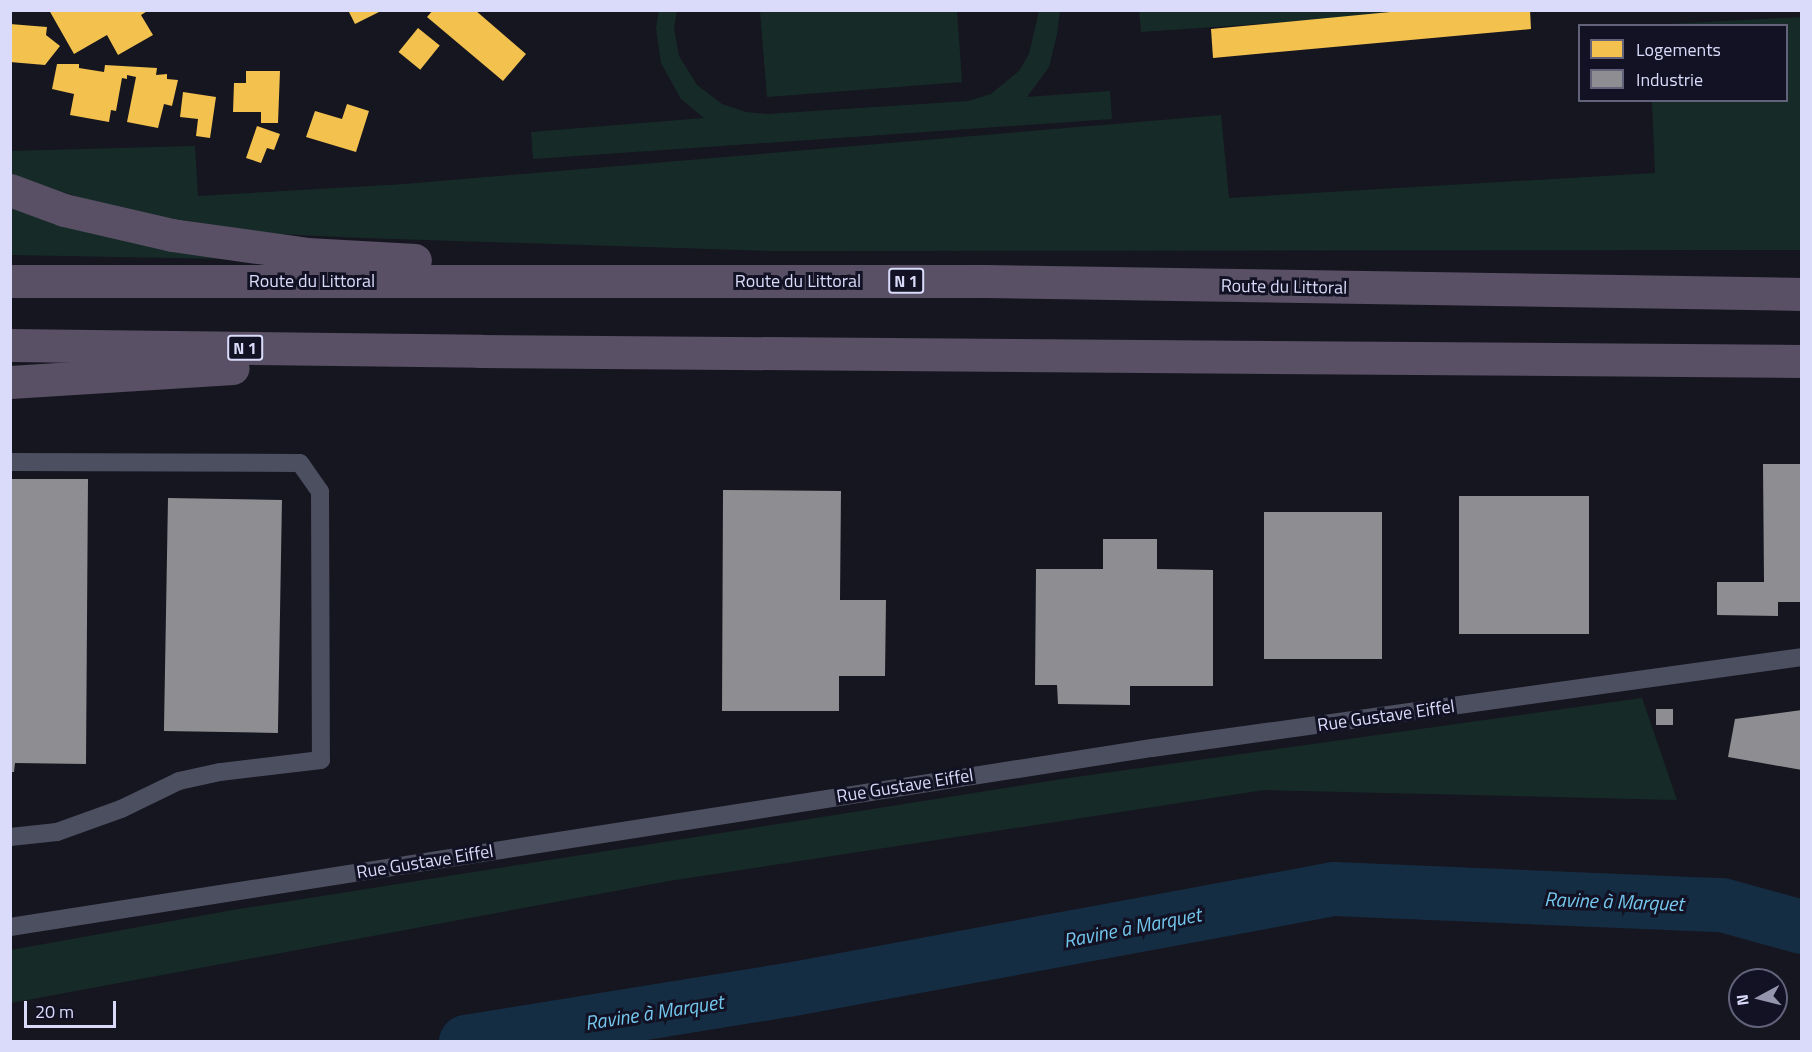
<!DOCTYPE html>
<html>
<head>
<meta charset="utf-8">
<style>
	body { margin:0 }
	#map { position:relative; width:1812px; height:1052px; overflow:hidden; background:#161620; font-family:"Titillium Web",sans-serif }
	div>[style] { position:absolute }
	.green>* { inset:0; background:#162b28 }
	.homes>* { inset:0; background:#f2c14e; transform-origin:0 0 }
	.industry>* { inset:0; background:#8d8d92; transform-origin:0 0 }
	.river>* { height:54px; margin:-27px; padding:0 27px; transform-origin:27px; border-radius:27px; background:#152d43 }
	.service>* { height:18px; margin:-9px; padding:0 9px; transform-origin:9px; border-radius:9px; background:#4c4f60 }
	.trunk>* { height:33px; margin:-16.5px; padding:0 16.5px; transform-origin:16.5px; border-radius:16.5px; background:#595065 }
	span { translate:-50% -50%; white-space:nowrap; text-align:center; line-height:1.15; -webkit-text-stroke:6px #121224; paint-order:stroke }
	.shield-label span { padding:2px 4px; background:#121224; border:2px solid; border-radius:4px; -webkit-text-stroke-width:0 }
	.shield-label { font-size:16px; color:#dadbfa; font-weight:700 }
	.street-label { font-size:18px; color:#dadbfa }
	.water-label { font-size:20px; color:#74c8ee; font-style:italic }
	.frame { position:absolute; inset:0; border:12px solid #dadbfa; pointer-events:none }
	.legend { position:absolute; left:1578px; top:24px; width:210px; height:78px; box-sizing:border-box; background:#121224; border:2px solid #62627a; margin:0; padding:8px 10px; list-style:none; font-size:18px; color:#dadbfa }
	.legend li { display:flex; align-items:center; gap:12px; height:30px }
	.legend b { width:30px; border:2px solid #62627a }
	.north { position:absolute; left:1728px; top:968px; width:60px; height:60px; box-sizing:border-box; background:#121224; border:2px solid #62627a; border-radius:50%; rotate:263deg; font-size:16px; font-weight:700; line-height:24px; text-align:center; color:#dadbfa }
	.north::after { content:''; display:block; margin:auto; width:21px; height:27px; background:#9596ae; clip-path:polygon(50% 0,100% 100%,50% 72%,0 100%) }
	.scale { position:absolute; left:24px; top:1001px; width:92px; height:27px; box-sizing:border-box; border:3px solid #dadbfa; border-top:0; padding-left:8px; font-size:18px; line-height:21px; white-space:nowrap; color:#dadbfa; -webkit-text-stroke:4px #121224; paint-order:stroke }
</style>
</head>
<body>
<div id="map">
	<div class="green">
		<div style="clip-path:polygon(659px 10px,677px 11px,674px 28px,679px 56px,697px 85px,722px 104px,746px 112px,768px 114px,968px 101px,991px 94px,1019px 71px,1029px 54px,1039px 11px,1060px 11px,1057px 34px,1049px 67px,1027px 97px,1110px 91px,1112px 119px,533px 159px,531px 132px,704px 118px,681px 99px,661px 63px,656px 28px)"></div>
		<div style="clip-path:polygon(1139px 10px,1450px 11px,1141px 32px)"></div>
		<div style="clip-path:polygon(760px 11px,957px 11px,962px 82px,767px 97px)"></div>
		<div style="clip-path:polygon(1801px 17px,1801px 250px,774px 251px,364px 238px,277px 234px,127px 212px,30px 182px,11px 173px,10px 151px,195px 146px,198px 196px,405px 184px,1221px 115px,1229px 198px,1655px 173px,1652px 101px,1786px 100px,1786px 26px,1668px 25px,1669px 24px)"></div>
		<div style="clip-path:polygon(11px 207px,230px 259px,11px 255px)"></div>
		<div style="clip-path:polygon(1642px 698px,1677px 800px,1264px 790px,669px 881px,11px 1003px,11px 950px,233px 910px,1069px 778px)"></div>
	</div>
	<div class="homes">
		<div style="clip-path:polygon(49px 10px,149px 10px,141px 15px,153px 35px,118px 55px,107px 35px,74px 54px)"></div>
		<div style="clip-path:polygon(348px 10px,383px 10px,355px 24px)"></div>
		<div style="clip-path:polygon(433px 10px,475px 10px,526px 54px,503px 81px,427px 17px)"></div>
		<div style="clip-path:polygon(1411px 10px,1530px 10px,1531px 29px,1213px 58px,1211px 29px)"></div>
		<div style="clip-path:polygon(10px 24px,47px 27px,46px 35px,60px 46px,45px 65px,10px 62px)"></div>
		<div style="left:418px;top:28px;width:28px;height:31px;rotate:39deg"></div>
		<div style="clip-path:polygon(57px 64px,79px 64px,79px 68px,104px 72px,105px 65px,157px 68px,156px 75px,167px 74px,167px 79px,178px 80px,172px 106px,164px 104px,158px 128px,127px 122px,136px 77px,127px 75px,127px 79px,122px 78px,116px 111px,111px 110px,109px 122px,70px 115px,74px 94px,52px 89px)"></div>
		<div style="clip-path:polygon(246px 71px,280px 71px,278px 123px,261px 123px,261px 112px,233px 112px,234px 83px,246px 83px)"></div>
		<div style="clip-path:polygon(183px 92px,216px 97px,210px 138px,196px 136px,198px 119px,180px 117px)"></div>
		<div style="clip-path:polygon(347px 104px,369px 111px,356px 152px,306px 137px,315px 111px,342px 119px)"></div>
		<div style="clip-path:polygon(257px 126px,280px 134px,274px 150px,267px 148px,261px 163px,246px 158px)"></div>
	</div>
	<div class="industry">
		<div style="clip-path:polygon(1763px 464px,1802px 464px,1802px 602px,1778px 602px,1778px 616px,1717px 615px,1717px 582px,1764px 582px)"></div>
		<div style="clip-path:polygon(10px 479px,88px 479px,86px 764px,15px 763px,14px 772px,10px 772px)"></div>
		<div style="clip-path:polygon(723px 490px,841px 491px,840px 600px,886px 600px,885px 676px,839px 676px,839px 711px,722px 711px)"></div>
		<div style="left:1459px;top:496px;width:130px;height:138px"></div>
		<div style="left:168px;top:498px;width:114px;height:233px;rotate:1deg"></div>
		<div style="left:1264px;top:512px;width:118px;height:147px"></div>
		<div style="clip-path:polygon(1103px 539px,1157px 539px,1157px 569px,1213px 570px,1213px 686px,1130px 686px,1130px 705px,1058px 704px,1057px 685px,1035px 685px,1036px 569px,1103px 569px)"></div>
		<div style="left:1656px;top:709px;width:17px;height:16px"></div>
		<div style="clip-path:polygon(1802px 710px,1802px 770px,1728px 757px,1735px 719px)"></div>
	</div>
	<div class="river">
		<div style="left:466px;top:1042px;width:326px;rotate:-9.2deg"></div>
		<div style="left:788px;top:990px;width:555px;rotate:-10.48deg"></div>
		<div style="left:1334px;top:889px;width:388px;rotate:2.4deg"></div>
		<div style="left:1722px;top:905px;width:83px;rotate:15.4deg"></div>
	</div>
	<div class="service">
		<div style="left:10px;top:462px;width:290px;rotate:0.2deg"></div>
		<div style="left:300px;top:463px;width:35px;rotate:55deg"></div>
		<div style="left:320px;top:492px;width:268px;rotate:89.8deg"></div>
		<div style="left:321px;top:760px;width:102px;rotate:173.2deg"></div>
		<div style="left:220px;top:772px;width:42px;rotate:167.6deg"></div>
		<div style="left:179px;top:781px;width:64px;rotate:154.2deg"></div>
		<div style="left:121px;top:809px;width:68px;rotate:160.2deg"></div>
		<div style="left:57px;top:832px;width:47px;rotate:173.9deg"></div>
		<div style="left:10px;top:927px;width:1156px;rotate:-8.91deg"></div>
		<div style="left:1152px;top:748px;width:656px;rotate:-7.97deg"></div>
	</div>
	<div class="trunk">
		<div style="left:10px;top:190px;width:58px;rotate:20.3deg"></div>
		<div style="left:64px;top:210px;width:111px;rotate:13deg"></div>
		<div style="left:172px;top:235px;width:136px;rotate:8deg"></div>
		<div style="left:307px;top:254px;width:108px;rotate:3.2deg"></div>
		<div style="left:10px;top:281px;width:975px"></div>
		<div style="left:985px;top:281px;width:817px;rotate:0.91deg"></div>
		<div style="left:10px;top:345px;width:470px;rotate:0.7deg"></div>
		<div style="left:480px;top:351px;width:1322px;rotate:0.43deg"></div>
		<div style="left:10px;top:382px;width:223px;rotate:-3.6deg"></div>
	</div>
	<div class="shield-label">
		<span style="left:906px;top:281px">N 1</span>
		<span style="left:245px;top:348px">N 1</span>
	</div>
	<div class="street-label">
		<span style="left:312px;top:281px">Route du Littoral</span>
		<span style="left:798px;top:281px">Route du Littoral</span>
		<span style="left:1284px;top:287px;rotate:1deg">Route du Littoral</span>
		<span style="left:1386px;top:716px;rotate:-8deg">Rue Gustave Eiffel</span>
		<span style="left:905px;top:786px;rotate:-9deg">Rue Gustave Eiffel</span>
		<span style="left:425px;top:862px;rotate:-9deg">Rue Gustave Eiffel</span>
	</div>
	<div class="water-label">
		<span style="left:1614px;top:901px;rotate:2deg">Ravine à Marquet</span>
		<span style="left:1132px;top:927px;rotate:-11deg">Ravine à Marquet</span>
		<span style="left:654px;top:1012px;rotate:-9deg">Ravine à Marquet</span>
	</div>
	<div class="frame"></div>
	<ul class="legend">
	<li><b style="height:16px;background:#f2c14e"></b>Logements</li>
	<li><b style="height:16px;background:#8d8d92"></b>Industrie</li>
	</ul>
	<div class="north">N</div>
	<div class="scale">20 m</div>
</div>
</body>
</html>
